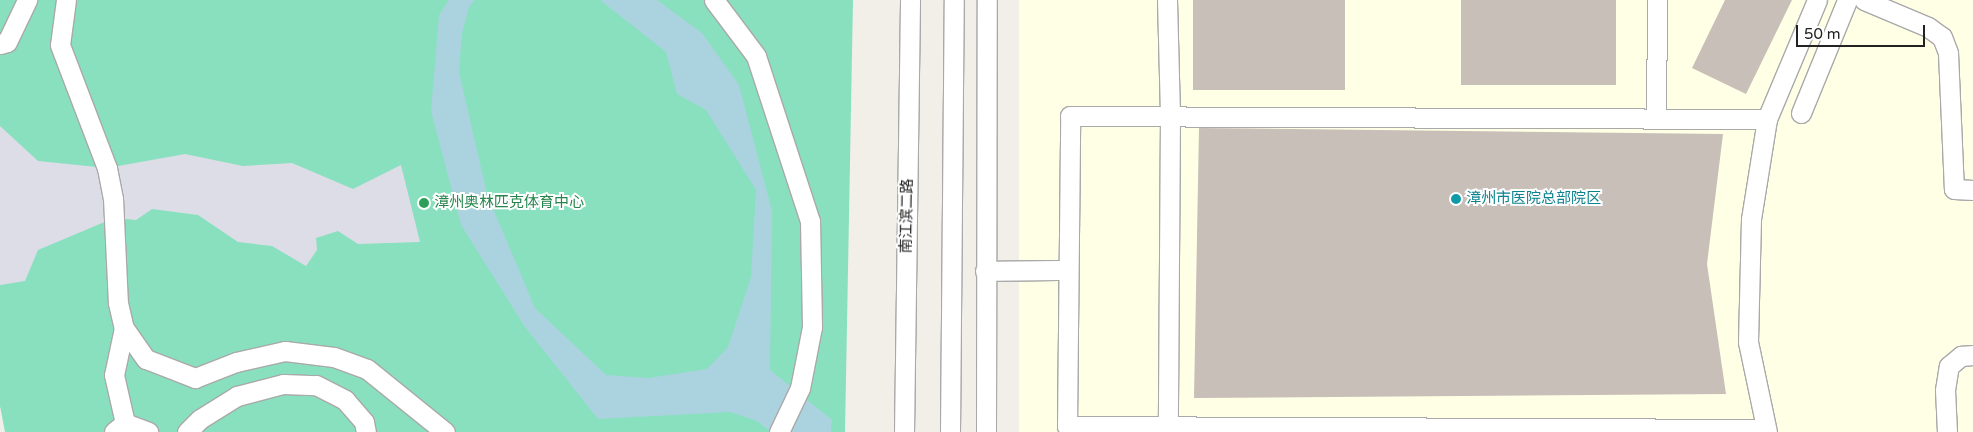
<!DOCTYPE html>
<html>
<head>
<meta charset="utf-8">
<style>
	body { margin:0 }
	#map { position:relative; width:1973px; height:432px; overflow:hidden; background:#f2efe9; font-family:"Varela Round","Noto Sans SC",sans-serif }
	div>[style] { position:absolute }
	.education>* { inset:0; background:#ffffe5; transform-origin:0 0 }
	.pitch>* { inset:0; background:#88e0be }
	.plaza>* { inset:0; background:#dddde8 }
	.water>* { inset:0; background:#aad3df }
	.building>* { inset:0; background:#c7bfb8; transform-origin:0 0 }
	.roads { filter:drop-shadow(1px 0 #a9a9a9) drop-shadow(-1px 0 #a9a9a9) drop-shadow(0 1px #a9a9a9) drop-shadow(0 -1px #a9a9a9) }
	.minor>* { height:19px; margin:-9.5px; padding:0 9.5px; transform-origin:9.5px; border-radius:9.5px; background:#fff }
	.dots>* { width:14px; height:14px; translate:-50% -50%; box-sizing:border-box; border:2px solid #fff; border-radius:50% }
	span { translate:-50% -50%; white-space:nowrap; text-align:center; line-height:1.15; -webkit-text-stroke:4px #fff; paint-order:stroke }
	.culture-label { font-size:15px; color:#0d838f }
	.left { translate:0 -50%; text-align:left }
	.leisure-label { font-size:15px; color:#27864d }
	.street-label { font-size:15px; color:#222 }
	.scale { position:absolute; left:1796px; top:25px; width:129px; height:22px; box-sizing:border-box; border:2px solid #222; border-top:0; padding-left:6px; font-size:15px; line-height:18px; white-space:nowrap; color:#222; -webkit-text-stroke:4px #fff; paint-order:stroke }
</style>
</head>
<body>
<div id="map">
	<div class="education">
		<div style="left:1019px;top:0;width:954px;height:432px"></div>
	</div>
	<div class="pitch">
		<div style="clip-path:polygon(0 0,853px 0,845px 432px,5px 432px,0 406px)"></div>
	</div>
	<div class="plaza">
		<div style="clip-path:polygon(0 126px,38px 161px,107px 168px,185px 154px,243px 166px,292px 163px,353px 189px,401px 165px,420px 242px,358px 244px,338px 231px,316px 238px,317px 250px,306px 266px,272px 246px,238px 242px,198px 215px,152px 209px,136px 220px,114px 218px,38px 250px,25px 281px,0 285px)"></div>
	</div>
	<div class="water">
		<div style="clip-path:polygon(449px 0,475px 0,469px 7px,462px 33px,459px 72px,487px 194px,535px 308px,606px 375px,648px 378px,707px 369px,728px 347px,751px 277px,756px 190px,706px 110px,677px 94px,666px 52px,600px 0,657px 0,702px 33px,739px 85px,772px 211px,770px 370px,832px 420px,831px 432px,771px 432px,757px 421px,730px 412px,598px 419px,525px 327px,461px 225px,431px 111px,439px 15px)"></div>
	</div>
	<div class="building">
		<div style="left:1193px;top:0;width:152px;height:90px"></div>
		<div style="left:1461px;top:0;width:155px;height:85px"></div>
		<div style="clip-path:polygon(1725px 0,1792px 0,1746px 94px,1692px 68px)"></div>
		<div style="clip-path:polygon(1199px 128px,1723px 134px,1707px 264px,1726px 394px,1194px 398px)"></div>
	</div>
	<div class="roads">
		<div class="minor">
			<div style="left:66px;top:0;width:45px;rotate:97.6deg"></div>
			<div style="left:60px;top:45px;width:132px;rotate:69.1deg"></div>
			<div style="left:107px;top:168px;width:31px;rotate:79deg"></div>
			<div style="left:113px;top:198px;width:105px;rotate:87.3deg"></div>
			<div style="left:118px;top:303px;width:26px;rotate:77deg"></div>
			<div style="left:124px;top:328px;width:38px;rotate:55deg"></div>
			<div style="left:146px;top:359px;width:53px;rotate:21.2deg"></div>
			<div style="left:195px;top:378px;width:44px;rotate:-21.3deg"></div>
			<div style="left:236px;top:362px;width:50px;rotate:-12.7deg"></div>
			<div style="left:285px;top:351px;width:49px;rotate:7deg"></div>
			<div style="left:334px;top:357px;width:35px;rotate:20deg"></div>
			<div style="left:367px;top:369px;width:100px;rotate:38.9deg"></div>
			<div style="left:714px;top:0;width:70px;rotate:53.1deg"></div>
			<div style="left:756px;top:56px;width:174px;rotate:71.9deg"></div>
			<div style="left:810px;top:221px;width:106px;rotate:88.9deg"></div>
			<div style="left:812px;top:327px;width:62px;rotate:101.1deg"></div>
			<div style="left:800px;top:388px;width:49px;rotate:115.5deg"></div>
			<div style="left:1167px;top:0;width:116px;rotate:88.5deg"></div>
			<div style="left:1170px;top:116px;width:316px;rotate:90.4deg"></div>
			<div style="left:1864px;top:0;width:69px;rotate:22.9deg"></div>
			<div style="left:1928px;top:27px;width:17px;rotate:36deg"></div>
			<div style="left:1942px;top:37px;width:17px;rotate:69deg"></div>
			<div style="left:1948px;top:53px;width:136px;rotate:87.5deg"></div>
			<div style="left:1954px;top:189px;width:19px;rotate:3deg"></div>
			<div style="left:0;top:44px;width:7px;rotate:-16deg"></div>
			<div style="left:7px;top:42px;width:47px;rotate:-64.5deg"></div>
			<div style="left:1801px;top:113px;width:122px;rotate:-67.8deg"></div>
			<div style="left:1656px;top:119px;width:119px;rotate:-89.5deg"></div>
			<div style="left:985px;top:271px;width:83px;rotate:-0.7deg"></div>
			<div style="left:124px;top:328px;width:48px;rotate:102deg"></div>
			<div style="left:114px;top:375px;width:49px;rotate:77.1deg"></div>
			<div style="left:1766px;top:429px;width:699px;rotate:-179.75deg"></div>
			<div style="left:1067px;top:426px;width:310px;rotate:-89.4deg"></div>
			<div style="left:1070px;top:116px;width:697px;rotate:0.25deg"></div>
			<div style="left:114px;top:432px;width:14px;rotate:-39deg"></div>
			<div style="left:125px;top:423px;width:25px;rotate:21deg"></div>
			<div style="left:187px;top:432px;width:18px;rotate:-45deg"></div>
			<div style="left:200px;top:419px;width:44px;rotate:-31.9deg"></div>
			<div style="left:237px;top:396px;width:48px;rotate:-14.6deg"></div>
			<div style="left:283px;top:384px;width:33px;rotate:2deg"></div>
			<div style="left:316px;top:385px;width:33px;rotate:27deg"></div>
			<div style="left:345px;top:400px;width:29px;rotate:49deg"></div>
			<div style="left:364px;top:422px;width:10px;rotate:79deg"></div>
			<div style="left:904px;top:432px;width:432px;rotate:-89.2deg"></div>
			<div style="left:950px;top:432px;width:432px;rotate:-89.5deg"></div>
			<div style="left:986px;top:432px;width:432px;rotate:-89.9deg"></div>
			<div style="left:1767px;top:432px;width:92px;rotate:-101.9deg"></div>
			<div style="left:1748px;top:342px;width:123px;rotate:-88.6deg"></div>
			<div style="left:1751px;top:219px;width:101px;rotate:-80.9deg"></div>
			<div style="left:1767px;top:119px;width:129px;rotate:-67.2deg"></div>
			<div style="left:1947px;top:432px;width:42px;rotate:-92.7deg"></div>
			<div style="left:1945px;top:390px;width:24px;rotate:-81deg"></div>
			<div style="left:1949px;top:366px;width:16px;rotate:-40deg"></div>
			<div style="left:1961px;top:356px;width:12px;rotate:-5deg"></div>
		</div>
	</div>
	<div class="dots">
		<div style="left:1456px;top:199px;background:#0f9aa8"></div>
		<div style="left:424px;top:203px;background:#2e9e5b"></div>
	</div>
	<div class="culture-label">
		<span class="left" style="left:1466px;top:199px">漳州市医院总部院区</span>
	</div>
	<div class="leisure-label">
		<span class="left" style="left:434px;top:203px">漳州奥林匹克体育中心</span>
	</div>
	<div class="street-label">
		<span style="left:907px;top:216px;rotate:-89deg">南江滨二路</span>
	</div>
	<div class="scale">50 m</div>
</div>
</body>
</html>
